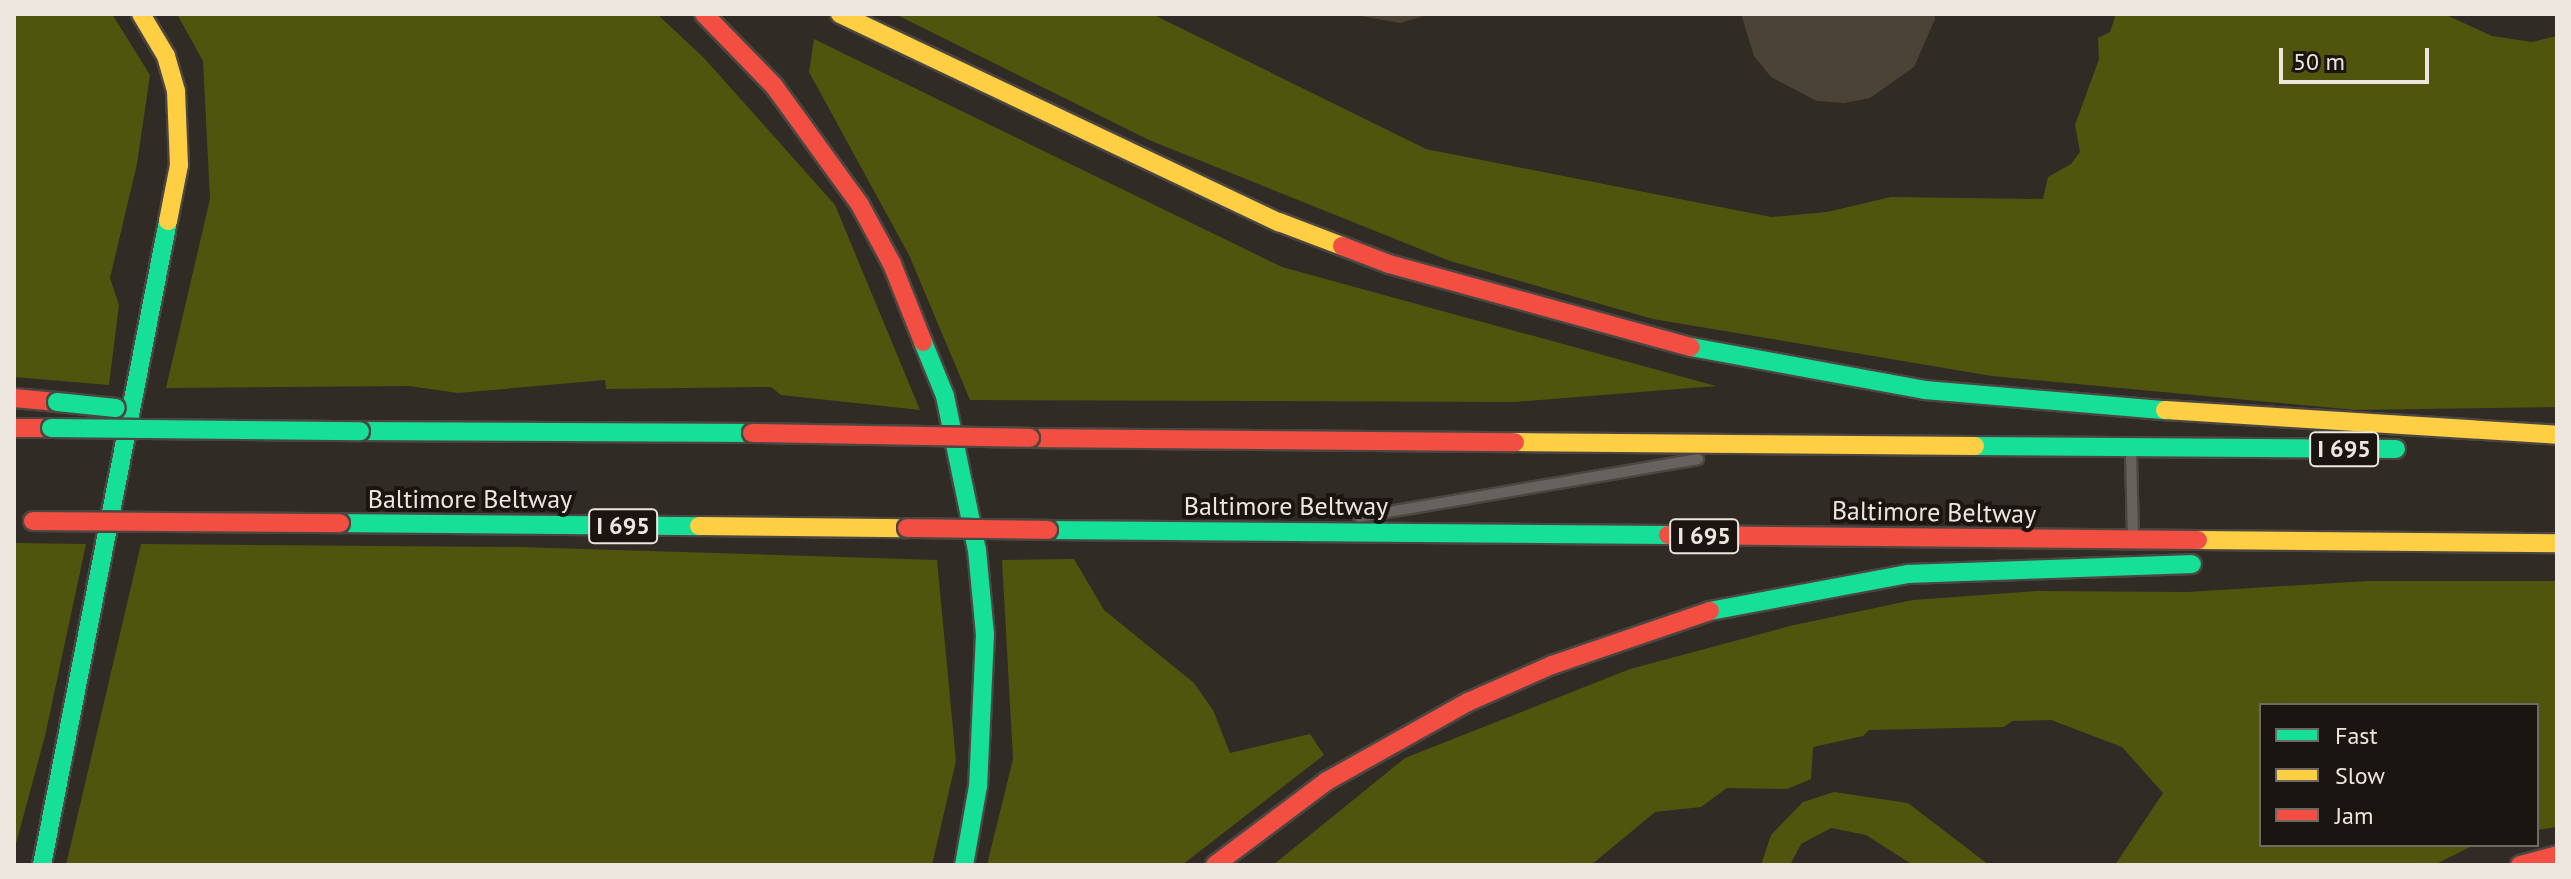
<!DOCTYPE html>
<html>
<head>
<meta charset="utf-8">
<style>
	body { margin:0 }
	#map { position:relative; width:2571px; height:879px; overflow:hidden; background:#312b25; font-family:"PT Sans",sans-serif }
	div>[style] { position:absolute }
	.green>* { inset:0; background:#4f550d }
	.building>* { inset:0; background:#4b4336 }
	.roads { filter:drop-shadow(2px 0 #4b4641) drop-shadow(-2px 0 #4b4641) drop-shadow(0 2px #4b4641) drop-shadow(0 -2px #4b4641) }
	.lane>* { height:10px; margin:-5px; padding:0 5px; transform-origin:5px; border-radius:5px; background:#67625d }
	.fast>* { height:18px; margin:-9px; padding:0 9px; transform-origin:9px; border-radius:9px; background:#16e098 }
	.slow>* { height:18px; margin:-9px; padding:0 9px; transform-origin:9px; border-radius:9px; background:#ffcf43 }
	.jam>* { height:18px; margin:-9px; padding:0 9px; transform-origin:9px; border-radius:9px; background:#f24e42 }
	.bridges { filter:drop-shadow(2px 0 #4b4641) drop-shadow(-2px 0 #4b4641) drop-shadow(0 2px #4b4641) drop-shadow(0 -2px #4b4641) }
	.fast-bridge>* { height:18px; margin:-9px; padding:0 9px; transform-origin:9px; border-radius:9px; background:#16e098 }
	.jam-bridge>* { height:18px; margin:-9px; padding:0 9px; transform-origin:9px; border-radius:9px; background:#f24e42 }
	span { translate:-50% -50%; white-space:nowrap; text-align:center; line-height:1.15; -webkit-text-stroke:8px #1a1510; paint-order:stroke }
	.shield-label span { padding:2px 6px; background:#1a1510; border:2px solid; border-radius:6px; -webkit-text-stroke-width:0 }
	.shield-label { font-size:24px; color:#ede6df; font-weight:700 }
	.street-label { font-size:26px; color:#ede6df }
	.frame { position:absolute; inset:0; border:16px solid #ede6df; pointer-events:none }
	.legend { position:absolute; left:2259px; top:703px; width:280px; height:144px; box-sizing:border-box; background:#1a1510; border:2px solid #6e6963; margin:0; padding:10px 14px; list-style:none; font-size:24px; color:#ede6df }
	.legend li { display:flex; align-items:center; gap:16px; height:40px }
	.legend b { width:40px; border:2px solid #6e6963 }
	.scale { position:absolute; left:2279px; top:48px; width:150px; height:36px; box-sizing:border-box; border:4px solid #ede6df; border-top:0; padding-left:10px; font-size:24px; line-height:28px; white-space:nowrap; color:#ede6df; -webkit-text-stroke:6px #1a1510; paint-order:stroke }
</style>
</head>
<body>
<div id="map">
	<div class="green">
		<div style="clip-path:polygon(14px 14px,112px 14px,150px 75px,137px 164px,110px 278px,119px 305px,109px 385px,14px 377px)"></div>
		<div style="clip-path:polygon(177px 14px,657px 14px,704px 58px,835px 205px,920px 410px,781px 395px,771px 387px,606px 389px,605px 380px,458px 393px,409px 386px,166px 388px,210px 199px,203px 61px)"></div>
		<div style="clip-path:polygon(895px 14px,1152px 14px,1426px 149px,1771px 217px,1827px 212px,1891px 197px,2043px 199px,2048px 177px,2071px 164px,2080px 152px,2075px 125px,2099px 59px,2098px 38px,2110px 32px,2116px 14px,2444px 14px,2492px 36px,2532px 42px,2557px 36px,2557px 407px,2356px 410px,1992px 376px,1653px 319px,1450px 261px,1149px 140px)"></div>
		<div style="clip-path:polygon(814px 39px,1282px 267px,1716px 386px,1514px 402px,970px 400px,909px 255px,809px 72px)"></div>
		<div style="clip-path:polygon(14px 543px,86px 544px,45px 736px,14px 851px)"></div>
		<div style="clip-path:polygon(141px 544px,519px 547px,937px 560px,956px 761px,932px 865px,66px 865px)"></div>
		<div style="clip-path:polygon(1074px 559px,1104px 610px,1194px 683px,1213px 710px,1230px 753px,1310px 734px,1324px 755px,1182px 865px,987px 865px,1013px 759px,1002px 560px)"></div>
		<div style="clip-path:polygon(2368px 581px,2557px 581px,2557px 827px,2537px 830px,2537px 705px,2261px 705px,2261px 845px,2474px 845px,2434px 865px,2115px 865px,2163px 793px,2122px 747px,2051px 720px,2012px 721px,2004px 727px,1869px 730px,1863px 736px,1813px 747px,1811px 779px,1787px 789px,1727px 788px,1701px 807px,1655px 812px,1591px 865px,1273px 865px,1405px 758px,1630px 669px,1794px 625px,1913px 600px,2036px 591px,2187px 592px)"></div>
		<div style="clip-path:polygon(1834px 792px,1908px 803px,1989px 865px,1913px 865px,1866px 835px,1831px 828px,1801px 844px,1790px 865px,1761px 865px,1771px 835px,1803px 802px)"></div>
	</div>
	<div class="building">
		<div style="clip-path:polygon(1350px 14px,1431px 14px,1400px 23px)"></div>
		<div style="clip-path:polygon(1741px 14px,1935px 14px,1935px 19px,1914px 67px,1870px 98px,1844px 103px,1817px 101px,1771px 77px,1754px 56px)"></div>
	</div>
	<div class="roads">
		<div class="lane">
			<div style="left:2131px;top:454px;width:80px;rotate:88.6deg"></div>
			<div style="left:1359px;top:517px;width:344px;rotate:-9.7deg"></div>
		</div>
		<div class="fast">
			<div style="left:923px;top:342px;width:58px;rotate:67.8deg"></div>
			<div style="left:945px;top:396px;width:157px;rotate:78.3deg"></div>
			<div style="left:977px;top:550px;width:84px;rotate:84.6deg"></div>
			<div style="left:985px;top:634px;width:152px;rotate:92.6deg"></div>
			<div style="left:978px;top:786px;width:80px;rotate:100deg"></div>
			<div style="left:1691px;top:347px;width:238px;rotate:10.4deg"></div>
			<div style="left:1925px;top:390px;width:241px;rotate:4.8deg"></div>
			<div style="left:360px;top:431px;width:392px;rotate:0.3deg"></div>
			<div style="left:1975px;top:446px;width:421px;rotate:0.4deg"></div>
			<div style="left:340px;top:523px;width:359px;rotate:0.5deg"></div>
			<div style="left:1048px;top:530px;width:620px;rotate:0.46deg"></div>
			<div style="left:1710px;top:611px;width:201px;rotate:-10.6deg"></div>
			<div style="left:1908px;top:574px;width:284px;rotate:-2deg"></div>
			<div style="left:42px;top:865px;width:656px;rotate:-78.93deg"></div>
		</div>
		<div class="slow">
			<div style="left:141px;top:14px;width:49px;rotate:59.2deg"></div>
			<div style="left:166px;top:56px;width:36px;rotate:74deg"></div>
			<div style="left:176px;top:91px;width:74px;rotate:87.7deg"></div>
			<div style="left:179px;top:165px;width:57px;rotate:101.1deg"></div>
			<div style="left:840px;top:14px;width:486px;rotate:25.4deg"></div>
			<div style="left:1279px;top:222px;width:67px;rotate:20.9deg"></div>
			<div style="left:2165px;top:410px;width:393px;rotate:3.6deg"></div>
			<div style="left:1515px;top:442px;width:460px;rotate:0.5deg"></div>
			<div style="left:699px;top:526px;width:208px;rotate:0.6deg"></div>
			<div style="left:2198px;top:540px;width:359px;rotate:0.5deg"></div>
		</div>
		<div class="jam">
			<div style="left:704px;top:14px;width:100px;rotate:45.8deg"></div>
			<div style="left:774px;top:86px;width:147px;rotate:54.1deg"></div>
			<div style="left:860px;top:205px;width:67px;rotate:61.5deg"></div>
			<div style="left:892px;top:264px;width:84px;rotate:68.3deg"></div>
			<div style="left:1342px;top:246px;width:50px;rotate:21deg"></div>
			<div style="left:1389px;top:264px;width:313px;rotate:15.4deg"></div>
			<div style="left:14px;top:398px;width:43px;rotate:5.3deg"></div>
			<div style="left:14px;top:428px;width:37px"></div>
			<div style="left:1030px;top:438px;width:485px;rotate:0.5deg"></div>
			<div style="left:1668px;top:535px;width:530px;rotate:0.54deg"></div>
			<div style="left:1215px;top:865px;width:140px;rotate:-36.9deg"></div>
			<div style="left:1327px;top:781px;width:162px;rotate:-29.3deg"></div>
			<div style="left:1468px;top:702px;width:92px;rotate:-23.8deg"></div>
			<div style="left:1552px;top:665px;width:167px;rotate:-18.9deg"></div>
			<div style="left:2520px;top:865px;width:38px;rotate:-15deg"></div>
		</div>
	</div>
	<div class="bridges">
		<div class="fast-bridge">
			<div style="left:57px;top:402px;width:59px;rotate:5.8deg"></div>
			<div style="left:51px;top:428px;width:309px;rotate:0.6deg"></div>
		</div>
		<div class="jam-bridge">
			<div style="left:752px;top:433px;width:278px;rotate:1deg"></div>
			<div style="left:33px;top:521px;width:307px;rotate:0.4deg"></div>
			<div style="left:907px;top:528px;width:141px;rotate:0.8deg"></div>
		</div>
	</div>
	<div class="shield-label">
		<span style="left:2344px;top:449px">I 695</span>
		<span style="left:623px;top:526px">I 695</span>
		<span style="left:1704px;top:536px">I 695</span>
	</div>
	<div class="street-label">
		<span style="left:470px;top:499px">Baltimore Beltway</span>
		<span style="left:1286px;top:506px">Baltimore Beltway</span>
		<span style="left:1934px;top:512px;rotate:1deg">Baltimore Beltway</span>
	</div>
	<div class="frame"></div>
	<ul class="legend">
	<li><b style="height:10px;background:#16e098"></b>Fast</li>
	<li><b style="height:10px;background:#ffcf43"></b>Slow</li>
	<li><b style="height:10px;background:#f24e42"></b>Jam</li>
	</ul>
	<div class="scale">50 m</div>
</div>
</body>
</html>
